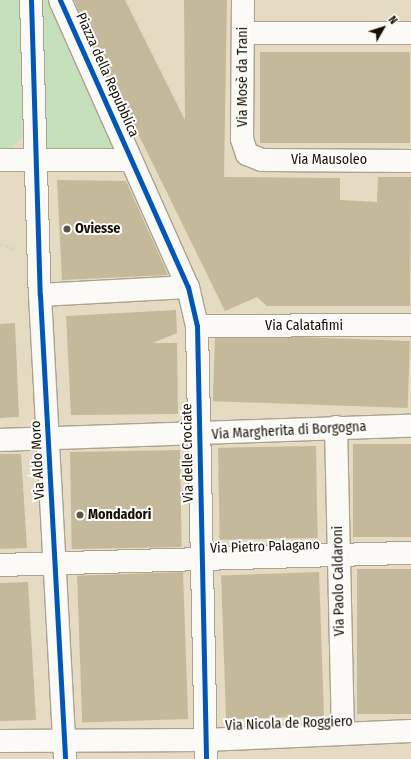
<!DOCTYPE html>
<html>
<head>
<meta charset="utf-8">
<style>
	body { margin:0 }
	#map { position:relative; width:411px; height:759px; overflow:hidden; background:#e4dbc2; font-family:"Fira Sans Condensed",sans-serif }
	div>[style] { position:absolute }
	.green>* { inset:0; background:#c5e0ba }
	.building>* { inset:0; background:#c5b99b; transform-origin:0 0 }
	.path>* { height:2.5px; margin-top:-1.25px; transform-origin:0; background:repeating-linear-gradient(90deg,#d6d3cb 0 3px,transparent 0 6px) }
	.roads { filter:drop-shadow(1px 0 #aba390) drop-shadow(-1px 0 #aba390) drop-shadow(0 1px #aba390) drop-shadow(0 -1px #aba390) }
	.minor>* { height:22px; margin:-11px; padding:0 11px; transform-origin:11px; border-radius:11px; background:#fbfaf6 }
	.cycleway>* { height:5px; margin:-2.5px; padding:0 2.5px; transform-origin:2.5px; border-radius:2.5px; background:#0057b8 }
	.dots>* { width:11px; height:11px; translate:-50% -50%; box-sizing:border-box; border:2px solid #fff; border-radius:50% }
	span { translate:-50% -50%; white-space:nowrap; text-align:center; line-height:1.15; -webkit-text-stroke:4px #fff; paint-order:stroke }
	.street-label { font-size:14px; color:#150f01 }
	.poi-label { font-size:14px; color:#150f01; font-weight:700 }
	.left { translate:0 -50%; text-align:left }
	.north { position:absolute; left:363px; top:8px; width:40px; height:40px; -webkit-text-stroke:3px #fff; paint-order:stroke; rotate:51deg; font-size:11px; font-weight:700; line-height:16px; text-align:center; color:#150f01 }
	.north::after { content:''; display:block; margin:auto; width:14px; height:18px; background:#150f01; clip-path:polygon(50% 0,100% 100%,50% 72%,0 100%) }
</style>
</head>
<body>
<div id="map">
	<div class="green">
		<div style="clip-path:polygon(0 0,21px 0,23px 136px,10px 150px,0 150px)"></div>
		<div style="clip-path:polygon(37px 0,50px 0,118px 153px,41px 154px)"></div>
	</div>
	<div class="building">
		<div style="clip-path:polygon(74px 0,125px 0,185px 120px,184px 0,227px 0,224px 177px,340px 178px,340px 200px,377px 202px,378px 177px,411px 177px,410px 306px,267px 306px,257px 297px,225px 311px,124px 105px,121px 106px)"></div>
		<div style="left:260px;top:52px;width:150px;height:91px"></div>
		<div style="clip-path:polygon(57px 180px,126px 181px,168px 275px,62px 280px)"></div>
		<div style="clip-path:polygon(176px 310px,177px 333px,153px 343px,177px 343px,178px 414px,71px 415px,66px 316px)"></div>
		<div style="clip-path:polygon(15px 323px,19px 417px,0 418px,0 324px)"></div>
		<div style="left:410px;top:341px;width:67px;height:195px;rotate:92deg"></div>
		<div style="left:411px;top:444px;width:93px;height:58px;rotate:90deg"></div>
		<div style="left:316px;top:446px;width:92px;height:98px;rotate:89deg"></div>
		<div style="left:180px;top:450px;width:97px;height:110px;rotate:89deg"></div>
		<div style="clip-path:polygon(0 454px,21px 454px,27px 548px,0 549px)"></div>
		<div style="left:411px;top:569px;width:145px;height:54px;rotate:90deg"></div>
		<div style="left:183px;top:572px;width:147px;height:106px;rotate:88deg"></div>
		<div style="left:319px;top:572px;width:144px;height:98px;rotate:88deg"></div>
		<div style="clip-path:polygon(28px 582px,36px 720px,0 721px,0 583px)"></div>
	</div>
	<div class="path">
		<div style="left:0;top:244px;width:17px;rotate:17deg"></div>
	</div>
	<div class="roads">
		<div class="minor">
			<div style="left:31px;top:0;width:295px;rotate:88.3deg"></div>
			<div style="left:40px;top:295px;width:465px;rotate:86.9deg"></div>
			<div style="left:60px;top:0;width:314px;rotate:66deg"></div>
			<div style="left:188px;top:287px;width:40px;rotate:77deg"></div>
			<div style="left:197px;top:326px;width:433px;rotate:88.8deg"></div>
			<div style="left:243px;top:0;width:139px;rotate:90.4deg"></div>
			<div style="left:242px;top:139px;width:16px;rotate:72deg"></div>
			<div style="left:247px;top:154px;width:16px;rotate:22deg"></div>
			<div style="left:262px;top:160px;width:149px;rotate:0.4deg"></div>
			<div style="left:243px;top:33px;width:168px"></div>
			<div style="left:0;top:160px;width:131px"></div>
			<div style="left:40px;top:295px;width:148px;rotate:-3.1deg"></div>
			<div style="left:197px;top:326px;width:214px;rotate:-0.3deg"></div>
			<div style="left:336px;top:427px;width:307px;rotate:88.7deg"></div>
			<div style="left:0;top:440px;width:411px;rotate:-2deg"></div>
			<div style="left:0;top:565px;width:411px;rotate:-1.7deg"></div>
			<div style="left:0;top:741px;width:205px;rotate:-0.3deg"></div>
			<div style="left:205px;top:740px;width:206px;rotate:-2.5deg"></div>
		</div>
	</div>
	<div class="cycleway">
		<div style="left:31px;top:0;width:295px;rotate:88.3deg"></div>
		<div style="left:40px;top:295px;width:465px;rotate:86.9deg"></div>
		<div style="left:60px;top:0;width:314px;rotate:66deg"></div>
		<div style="left:188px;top:287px;width:40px;rotate:77deg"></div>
		<div style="left:197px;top:326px;width:433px;rotate:88.8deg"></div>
	</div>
	<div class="dots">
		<div style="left:67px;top:229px;background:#5d5645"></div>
		<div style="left:80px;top:515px;background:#5d5645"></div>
	</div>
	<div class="street-label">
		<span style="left:107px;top:75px;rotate:66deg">Piazza della Repubblica</span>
		<span style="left:243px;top:77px;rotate:-90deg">Via Mosè da Trani</span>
		<span style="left:329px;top:160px">Via Mausoleo</span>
		<span style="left:304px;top:326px">Via Calatafimi</span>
		<span style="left:289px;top:431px;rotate:-3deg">Via Margherita di Borgogna</span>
		<span style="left:188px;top:453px;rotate:-91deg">Via delle Crociate</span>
		<span style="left:38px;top:460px;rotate:-93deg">Via Aldo Moro</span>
		<span style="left:265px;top:547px;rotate:-2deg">Via Pietro Palagano</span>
		<span style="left:339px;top:581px;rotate:-91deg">Via Paolo Caldaroni</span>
		<span style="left:289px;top:724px;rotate:-2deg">Via Nicola de Roggiero</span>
	</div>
	<div class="poi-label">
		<span class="left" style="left:75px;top:229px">Oviesse</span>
		<span class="left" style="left:88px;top:515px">Mondadori</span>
	</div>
	<div class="north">N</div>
</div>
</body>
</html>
